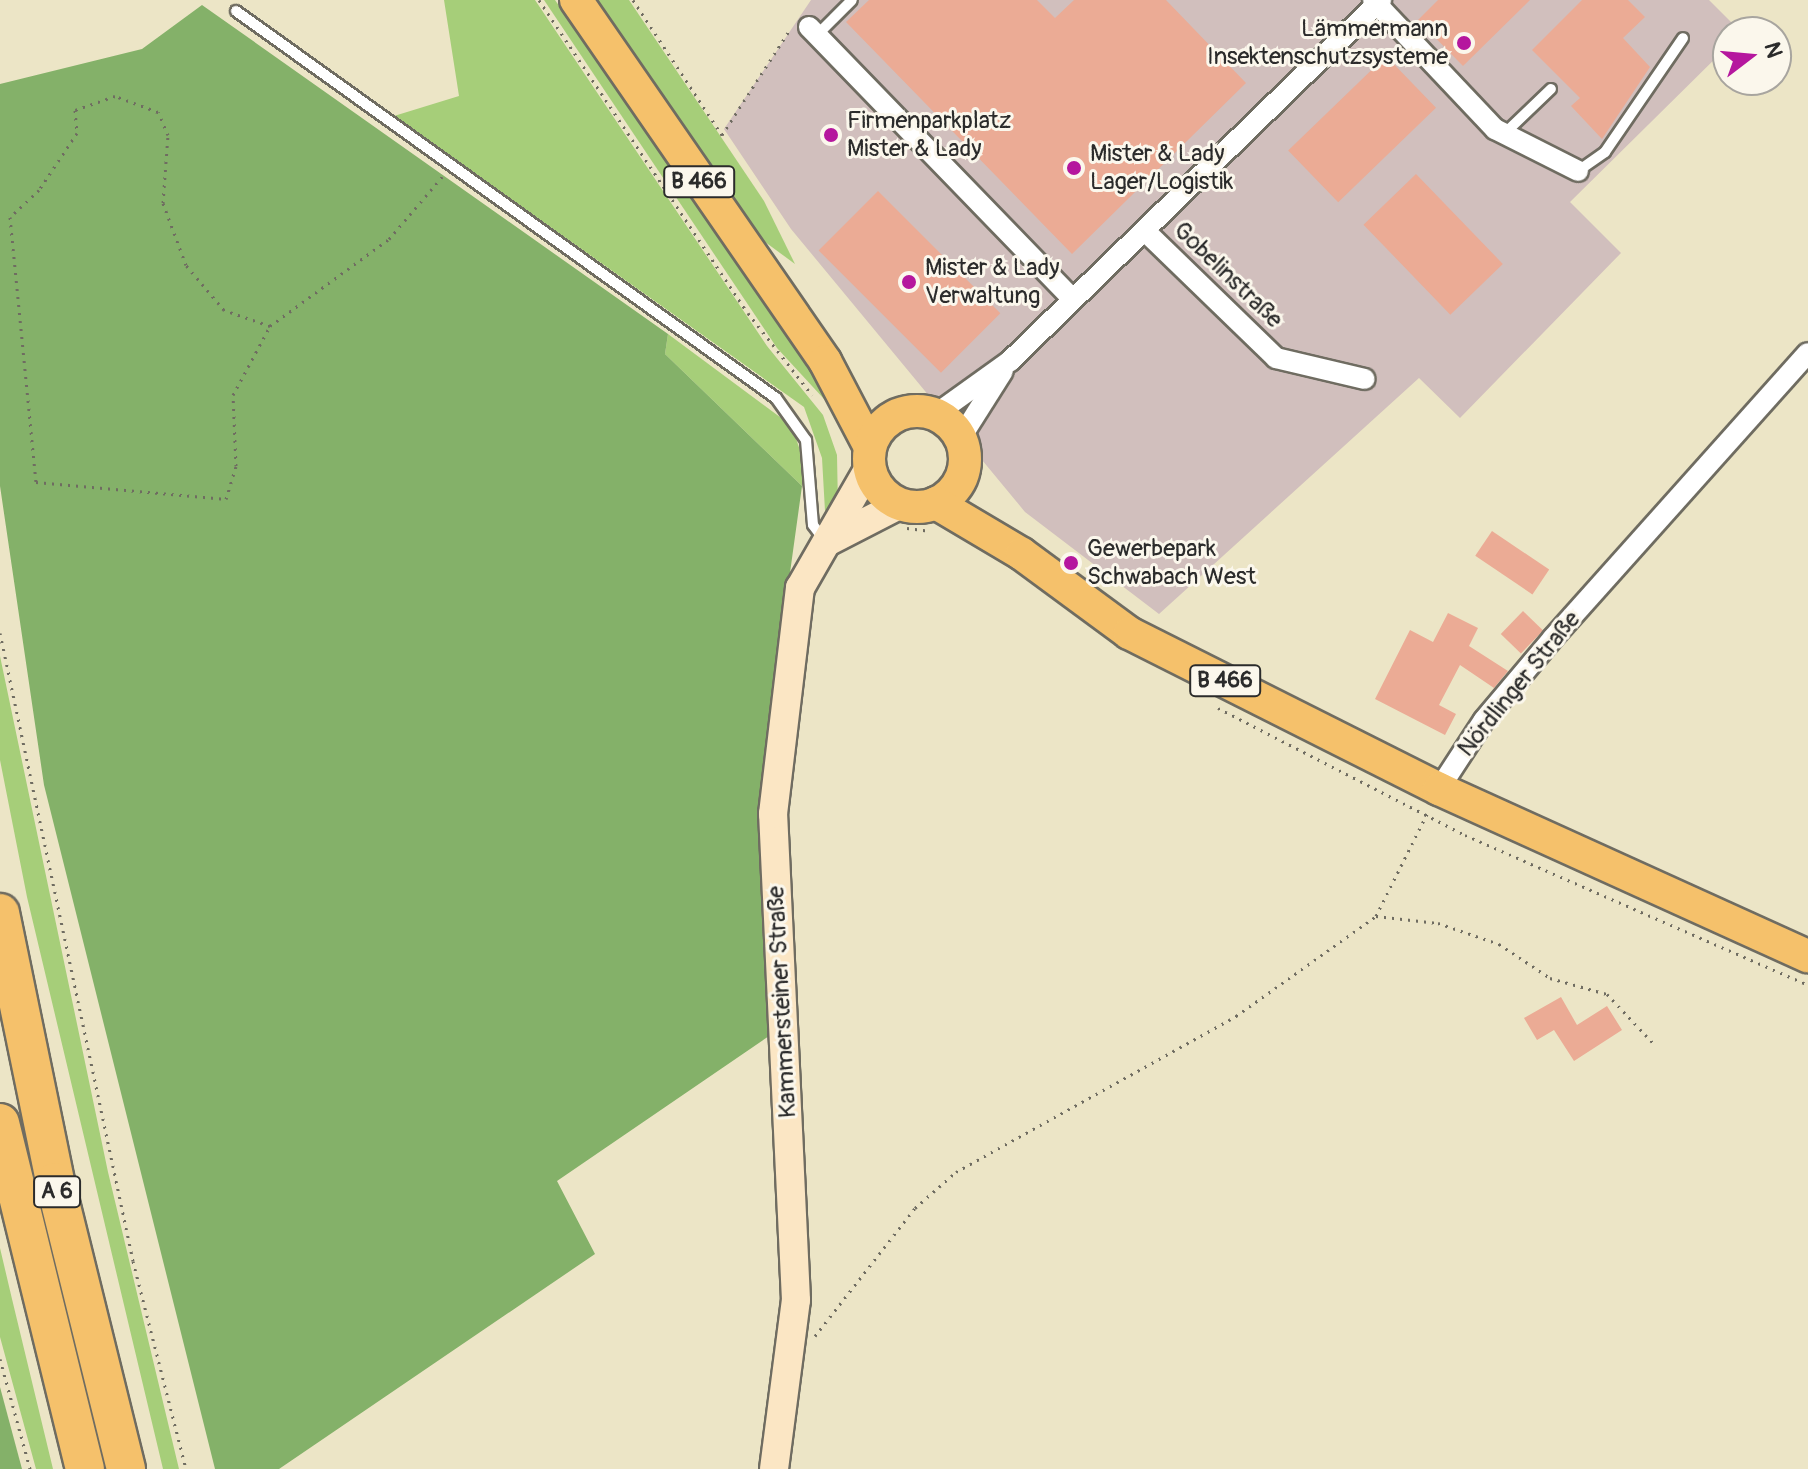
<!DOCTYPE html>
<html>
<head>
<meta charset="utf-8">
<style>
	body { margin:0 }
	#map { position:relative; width:1808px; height:1469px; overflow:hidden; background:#ece5c6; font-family:Pangolin,sans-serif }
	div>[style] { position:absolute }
	.industrial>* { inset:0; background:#d1bfbd }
	.green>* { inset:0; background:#a6ce79 }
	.forest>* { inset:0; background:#84b169 }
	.building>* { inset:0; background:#ebab95; transform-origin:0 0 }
	.path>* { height:3px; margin-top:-1.5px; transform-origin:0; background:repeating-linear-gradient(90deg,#6f6c61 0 2px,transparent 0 8px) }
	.roads { filter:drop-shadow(2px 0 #6f6c61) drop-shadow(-2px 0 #6f6c61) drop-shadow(0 2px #6f6c61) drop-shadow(0 -2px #6f6c61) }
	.lane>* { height:10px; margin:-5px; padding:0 5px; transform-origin:5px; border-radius:5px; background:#fff }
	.street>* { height:20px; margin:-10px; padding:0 10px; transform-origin:10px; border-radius:10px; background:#fff }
	.secondary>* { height:28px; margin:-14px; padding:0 14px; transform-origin:14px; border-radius:14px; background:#fbe6c4 }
	.primary>* { height:32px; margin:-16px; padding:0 16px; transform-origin:16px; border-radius:16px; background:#f5c16b }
	.primary>.ring { margin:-16px; padding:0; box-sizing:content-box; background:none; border:32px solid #f5c16b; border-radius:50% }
	.highway>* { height:38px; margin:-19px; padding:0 19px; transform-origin:19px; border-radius:19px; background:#f5c16b }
	.dots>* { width:22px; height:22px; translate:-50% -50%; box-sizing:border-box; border:4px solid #fbf7ec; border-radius:50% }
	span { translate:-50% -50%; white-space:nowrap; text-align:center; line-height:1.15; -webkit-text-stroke:6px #fbf7ec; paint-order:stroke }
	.shield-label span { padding:2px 6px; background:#fbf7ec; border:2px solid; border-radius:6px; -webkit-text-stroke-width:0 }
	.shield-label { font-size:22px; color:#2b2b2b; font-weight:700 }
	.poi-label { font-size:24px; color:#2b2b2b }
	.right { translate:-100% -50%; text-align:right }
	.left { translate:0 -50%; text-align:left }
	.street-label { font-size:24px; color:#2b2b2b }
	.north { position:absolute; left:1712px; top:16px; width:80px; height:80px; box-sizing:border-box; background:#fbf7ec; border:2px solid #a8a59f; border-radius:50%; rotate:74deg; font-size:22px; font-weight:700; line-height:32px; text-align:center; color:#2b2b2b }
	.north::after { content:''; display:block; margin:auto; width:28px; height:36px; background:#b5179e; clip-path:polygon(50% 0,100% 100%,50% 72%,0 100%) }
</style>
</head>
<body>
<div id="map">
	<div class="industrial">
		<div style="clip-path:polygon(811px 0,1709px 0,1741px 32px,1728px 32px,1728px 46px,1570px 202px,1621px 253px,1460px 418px,1419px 378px,1159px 614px,1025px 512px,791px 229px,724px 129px)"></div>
	</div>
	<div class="green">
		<div style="clip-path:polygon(444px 0,535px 0,767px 346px,823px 415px,837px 455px,838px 507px,825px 511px,822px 458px,804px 407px,394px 116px,459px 96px)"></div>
		<div style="clip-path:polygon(544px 0,555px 0,822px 384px,824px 399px,777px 348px)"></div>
		<div style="clip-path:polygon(590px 0,629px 0,764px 201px,795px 264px,746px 228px)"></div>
		<div style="clip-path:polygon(668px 334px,792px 426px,807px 472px,802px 486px,665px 354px)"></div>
		<div style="clip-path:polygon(0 656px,108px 1172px,179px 1469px,163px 1469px,27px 897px,0 760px)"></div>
		<div style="clip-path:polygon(0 1248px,12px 1299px,53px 1469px,36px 1469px,0 1337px)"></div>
	</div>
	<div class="forest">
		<div style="clip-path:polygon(202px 5px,668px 334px,665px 354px,802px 486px,776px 674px,772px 1034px,557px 1181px,595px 1254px,279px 1469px,215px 1469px,44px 785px,0 486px,0 84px,142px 49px)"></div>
		<div style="clip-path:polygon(0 1387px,22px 1469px,0 1469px)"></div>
	</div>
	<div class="building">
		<div style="clip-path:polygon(869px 0,1037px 0,1055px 18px,1074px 0,1166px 0,1246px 83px,1072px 254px,846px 22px)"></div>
		<div style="clip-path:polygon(1438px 0,1530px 0,1463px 66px,1418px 20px)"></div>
		<div style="clip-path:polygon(1582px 0,1628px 0,1645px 17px,1623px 38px,1650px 67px,1602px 139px,1571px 106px,1580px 98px,1532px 50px)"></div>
		<div style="left:1386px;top:56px;width:72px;height:136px;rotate:46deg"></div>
		<div style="left:1416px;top:174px;width:125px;height:73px;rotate:46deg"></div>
		<div style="left:878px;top:191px;width:173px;height:84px;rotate:45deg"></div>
		<div style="left:1492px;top:531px;width:69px;height:30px;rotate:34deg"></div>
		<div style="left:1523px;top:611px;width:28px;height:32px;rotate:44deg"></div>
		<div style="clip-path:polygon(1448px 613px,1478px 628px,1469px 646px,1508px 671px,1494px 688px,1460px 665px,1439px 705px,1456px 714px,1445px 735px,1375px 699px,1410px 630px,1433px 642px)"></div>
		<div style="clip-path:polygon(1561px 997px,1577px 1025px,1607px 1006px,1622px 1030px,1574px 1061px,1554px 1030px,1537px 1040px,1524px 1018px)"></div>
	</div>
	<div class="path">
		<div style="left:539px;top:0;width:376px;rotate:56.3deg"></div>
		<div style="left:748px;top:313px;width:104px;rotate:52deg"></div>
		<div style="left:633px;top:0;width:162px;rotate:56.6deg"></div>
		<div style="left:722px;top:135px;width:127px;rotate:-57.2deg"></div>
		<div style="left:270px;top:326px;width:49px;rotate:-160.8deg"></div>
		<div style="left:224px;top:310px;width:59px;rotate:-130.2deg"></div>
		<div style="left:186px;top:265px;width:66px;rotate:-110.4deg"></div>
		<div style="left:163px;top:203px;width:68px;rotate:-85.8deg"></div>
		<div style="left:168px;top:135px;width:25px;rotate:-113deg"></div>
		<div style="left:158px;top:112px;width:46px;rotate:-159.6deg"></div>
		<div style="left:115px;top:96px;width:42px;rotate:160.7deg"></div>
		<div style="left:75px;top:110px;width:23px;rotate:85deg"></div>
		<div style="left:77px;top:133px;width:69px;rotate:123.7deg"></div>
		<div style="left:39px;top:190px;width:40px;rotate:137deg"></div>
		<div style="left:10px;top:217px;width:266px;rotate:84.4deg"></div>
		<div style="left:36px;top:482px;width:191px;rotate:5.1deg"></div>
		<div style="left:226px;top:499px;width:34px;rotate:-73deg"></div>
		<div style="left:236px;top:466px;width:71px;rotate:-92.4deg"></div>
		<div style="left:233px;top:395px;width:78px;rotate:-61.8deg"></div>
		<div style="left:270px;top:326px;width:147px;rotate:-36.2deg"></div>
		<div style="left:389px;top:239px;width:82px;rotate:-49.5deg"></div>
		<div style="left:907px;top:528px;width:24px;rotate:7deg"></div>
		<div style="left:0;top:633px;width:642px;rotate:78.04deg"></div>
		<div style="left:133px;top:1261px;width:215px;rotate:75.7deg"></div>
		<div style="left:1218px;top:708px;width:278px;rotate:27.2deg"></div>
		<div style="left:1465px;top:835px;width:374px;rotate:23.6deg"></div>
		<div style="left:1427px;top:814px;width:114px;rotate:116.6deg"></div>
		<div style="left:1376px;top:916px;width:62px;rotate:6.4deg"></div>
		<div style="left:1438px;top:923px;width:65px;rotate:19deg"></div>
		<div style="left:1499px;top:944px;width:61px;rotate:33.7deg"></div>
		<div style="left:1550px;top:978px;width:59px;rotate:15.7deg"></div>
		<div style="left:1607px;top:994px;width:69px;rotate:46.8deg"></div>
		<div style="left:815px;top:1336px;width:162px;rotate:-52deg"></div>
		<div style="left:915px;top:1208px;width:55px;rotate:-41.3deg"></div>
		<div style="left:956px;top:1172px;width:321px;rotate:-29.1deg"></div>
		<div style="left:1236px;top:1016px;width:172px;rotate:-35.5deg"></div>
		<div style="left:0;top:1359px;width:114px;rotate:74.7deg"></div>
	</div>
	<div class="roads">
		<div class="lane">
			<div style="left:236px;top:11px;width:664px;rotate:35.63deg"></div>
			<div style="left:776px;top:398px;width:52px;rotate:54.5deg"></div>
			<div style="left:806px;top:440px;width:85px;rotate:85.3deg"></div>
			<div style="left:813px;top:525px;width:20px;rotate:53deg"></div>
			<div style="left:817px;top:35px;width:49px;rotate:-45deg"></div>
			<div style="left:1504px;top:134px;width:65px;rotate:-43.8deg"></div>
			<div style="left:1578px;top:171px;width:33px;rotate:-35deg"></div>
			<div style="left:1605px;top:152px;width:138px;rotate:-55.6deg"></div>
		</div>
		<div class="street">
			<div style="left:1373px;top:0;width:178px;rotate:46.6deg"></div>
			<div style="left:1495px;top:129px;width:93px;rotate:26.8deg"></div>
			<div style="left:809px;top:27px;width:378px;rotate:45.9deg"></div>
			<div style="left:1146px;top:232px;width:181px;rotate:44.1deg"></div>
			<div style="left:1276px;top:358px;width:91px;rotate:13.3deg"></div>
			<div style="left:936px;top:414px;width:91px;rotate:-35.6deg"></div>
			<div style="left:1010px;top:361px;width:518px;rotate:-44.22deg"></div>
			<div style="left:960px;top:439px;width:80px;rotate:-57.7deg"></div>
			<div style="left:1439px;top:789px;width:82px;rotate:-56.9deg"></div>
			<div style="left:1484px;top:720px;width:107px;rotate:-49.9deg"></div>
			<div style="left:1553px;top:638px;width:382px;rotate:-48.2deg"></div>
		</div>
		<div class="secondary">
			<div style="left:827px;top:542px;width:83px;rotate:-27.2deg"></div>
			<div style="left:774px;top:1469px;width:170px;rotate:-82.6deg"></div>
			<div style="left:796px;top:1300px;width:487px;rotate:-92.7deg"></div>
			<div style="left:773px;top:814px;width:228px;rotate:-83.2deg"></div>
			<div style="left:800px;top:588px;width:138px;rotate:-60.1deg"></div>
		</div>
		<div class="primary">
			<div style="left:576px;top:0;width:439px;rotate:55.4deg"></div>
			<div style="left:825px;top:361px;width:97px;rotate:62.4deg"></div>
			<div class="ring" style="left:869px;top:411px;width:64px;height:64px"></div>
			<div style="left:936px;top:503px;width:100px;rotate:30.7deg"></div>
			<div style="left:1022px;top:554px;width:133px;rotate:36.4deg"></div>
			<div style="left:1129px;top:633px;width:347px;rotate:26.7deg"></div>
			<div style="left:1439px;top:789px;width:405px;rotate:24.4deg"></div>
		</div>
		<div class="highway">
			<div style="left:0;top:913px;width:275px;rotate:78.4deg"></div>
			<div style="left:55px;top:1182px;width:296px;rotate:76.1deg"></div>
			<div style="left:0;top:1123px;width:356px;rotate:76.2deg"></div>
		</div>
	</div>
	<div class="dots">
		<div style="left:1464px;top:43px;background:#b5179e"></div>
		<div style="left:831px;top:135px;background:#b5179e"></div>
		<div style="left:1074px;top:168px;background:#b5179e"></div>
		<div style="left:909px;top:282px;background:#b5179e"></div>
		<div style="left:1071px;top:563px;background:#b5179e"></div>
	</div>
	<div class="shield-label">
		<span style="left:699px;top:182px">B 466</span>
		<span style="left:1225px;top:681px">B 466</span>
		<span style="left:57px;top:1192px">A 6</span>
	</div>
	<div class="poi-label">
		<span class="right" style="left:1448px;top:43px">Lämmermann<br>Insektenschutzsysteme</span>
		<span class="left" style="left:847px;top:135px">Firmenparkplatz<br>Mister &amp; Lady</span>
		<span class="left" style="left:1090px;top:168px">Mister &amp; Lady<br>Lager/Logistik</span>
		<span class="left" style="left:925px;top:282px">Mister &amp; Lady<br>Verwaltung</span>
		<span class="left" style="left:1087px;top:563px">Gewerbepark<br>Schwabach West</span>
	</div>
	<div class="street-label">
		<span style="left:1228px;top:275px;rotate:44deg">Gobelinstraße</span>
		<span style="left:1519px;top:684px;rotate:-51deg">Nördlinger Straße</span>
		<span style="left:782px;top:1002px;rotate:-93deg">Kammersteiner Straße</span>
	</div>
	<div class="north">N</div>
</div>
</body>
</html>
